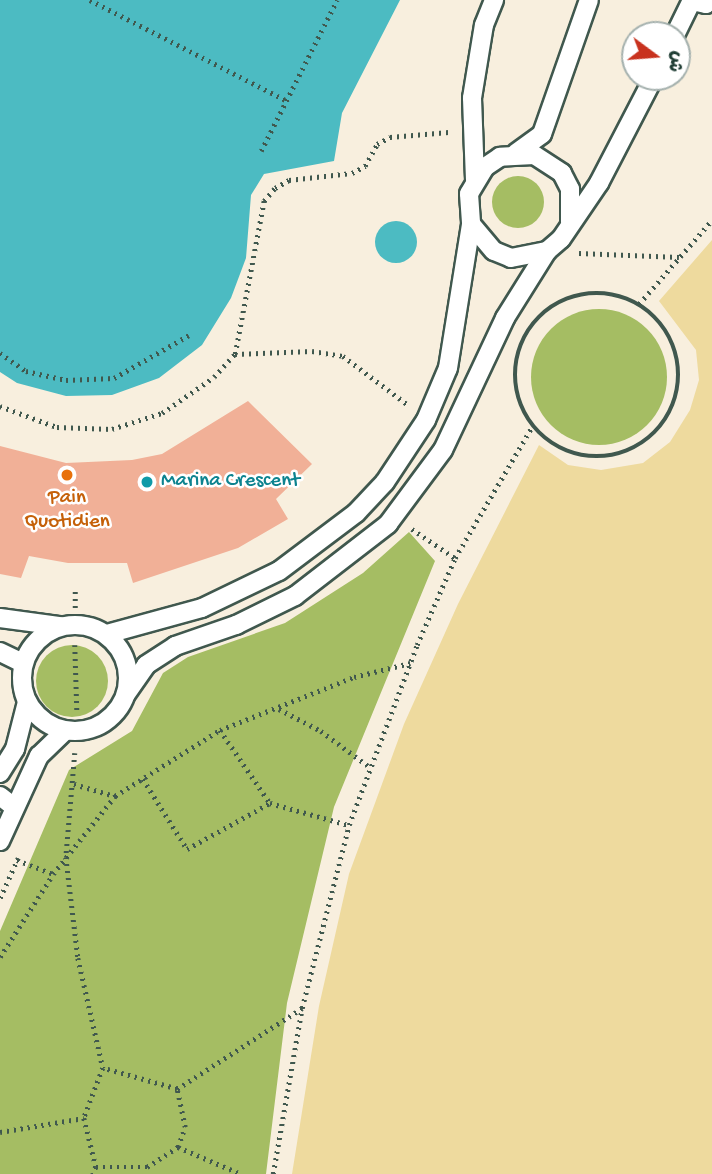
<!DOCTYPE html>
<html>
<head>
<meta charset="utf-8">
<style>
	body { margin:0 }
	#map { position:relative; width:712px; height:1174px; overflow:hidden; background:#f8efde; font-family:"Gochi Hand","Playpen Sans Arabic",sans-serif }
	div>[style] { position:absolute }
	.green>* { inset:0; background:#a5bd63 }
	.round { border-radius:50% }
	.sand>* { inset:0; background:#eeda9e }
	.water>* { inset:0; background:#4cbbc2 }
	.building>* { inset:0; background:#f1b097 }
	.path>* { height:4.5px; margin-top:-2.25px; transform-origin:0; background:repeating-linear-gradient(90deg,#40584e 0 2px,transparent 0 7px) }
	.path>.ring { margin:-2.25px; padding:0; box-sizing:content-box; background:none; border:4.5px solid #40584e; border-radius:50% }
	.roads { filter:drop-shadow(2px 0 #40584e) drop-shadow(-2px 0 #40584e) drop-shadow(0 2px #40584e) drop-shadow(0 -2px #40584e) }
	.lane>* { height:18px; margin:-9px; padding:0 9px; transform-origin:9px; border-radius:9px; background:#fff }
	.lane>.ring { margin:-9px; padding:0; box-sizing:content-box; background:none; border:18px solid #fff; border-radius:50% }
	.dots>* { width:19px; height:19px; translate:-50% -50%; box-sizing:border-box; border:4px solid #fff; border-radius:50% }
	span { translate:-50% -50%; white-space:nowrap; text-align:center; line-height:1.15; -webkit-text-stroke:5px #fff; paint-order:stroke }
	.culture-label { font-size:21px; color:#0d838f }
	.left { translate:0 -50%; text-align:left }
	.food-label { font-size:21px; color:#c56008 }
	.north { position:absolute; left:621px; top:21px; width:70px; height:70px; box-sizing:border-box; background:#fff; border:2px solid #a5b1ae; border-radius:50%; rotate:106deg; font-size:19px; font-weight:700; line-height:28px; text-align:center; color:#1f3d34 }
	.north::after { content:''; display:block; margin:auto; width:24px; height:32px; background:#c8321e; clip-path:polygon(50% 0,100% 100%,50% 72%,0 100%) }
</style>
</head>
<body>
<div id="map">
	<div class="green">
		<div class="round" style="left:492px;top:176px;width:52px;height:52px"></div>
		<div class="round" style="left:531px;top:309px;width:136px;height:136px"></div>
		<div style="clip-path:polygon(409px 532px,435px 561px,334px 807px,287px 1003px,266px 1174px,0 1174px,0 931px,69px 770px,132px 731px,163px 673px,188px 657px,285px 623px,363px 573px)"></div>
		<div class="round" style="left:36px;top:645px;width:72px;height:72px"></div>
	</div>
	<div class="sand">
		<div style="clip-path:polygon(712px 240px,712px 1174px,292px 1174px,319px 1006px,349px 874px,404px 724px,458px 604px,539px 445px,568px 465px,601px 470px,643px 463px,670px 442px,690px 410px,699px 380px,696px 350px,659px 301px)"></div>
	</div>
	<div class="water">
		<div style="clip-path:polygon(0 0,400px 0,342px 113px,334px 161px,264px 174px,251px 195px,246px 258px,231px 298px,202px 345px,159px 378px,112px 395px,66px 396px,17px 383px,0 372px)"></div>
		<div class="round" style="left:375px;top:221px;width:42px;height:42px"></div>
	</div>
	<div class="building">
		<div style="clip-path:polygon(248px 401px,312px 464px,276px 499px,288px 519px,238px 548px,133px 583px,127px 563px,68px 563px,29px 556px,21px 578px,0 574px,0 446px,66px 463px,132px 460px,162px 454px)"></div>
	</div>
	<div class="path">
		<div style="left:90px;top:0;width:219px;rotate:27.1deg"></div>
		<div style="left:261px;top:151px;width:169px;rotate:-63.3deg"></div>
		<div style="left:579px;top:253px;width:100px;rotate:2.3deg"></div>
		<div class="ring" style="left:515px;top:293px;width:159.5px;height:159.5px"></div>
		<div style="left:639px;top:304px;width:111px;rotate:-49deg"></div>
		<div style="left:0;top:353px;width:32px;rotate:35deg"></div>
		<div style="left:26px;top:371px;width:41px;rotate:12.7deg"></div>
		<div style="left:66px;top:380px;width:48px;rotate:-2.4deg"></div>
		<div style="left:114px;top:378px;width:86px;rotate:-29.8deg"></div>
		<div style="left:235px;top:354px;width:77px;rotate:-2.2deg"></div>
		<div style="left:312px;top:351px;width:31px;rotate:9deg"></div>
		<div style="left:343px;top:356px;width:80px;rotate:36.9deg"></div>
		<div style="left:0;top:406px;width:61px;rotate:20.2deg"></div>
		<div style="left:57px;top:427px;width:55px;rotate:2.1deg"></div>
		<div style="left:112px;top:429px;width:52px;rotate:-17.7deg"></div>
		<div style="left:162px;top:413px;width:63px;rotate:-34.7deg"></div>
		<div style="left:214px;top:377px;width:31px;rotate:-48deg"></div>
		<div style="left:235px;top:354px;width:156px;rotate:-79.3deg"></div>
		<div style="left:264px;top:201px;width:17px;rotate:-50deg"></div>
		<div style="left:275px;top:188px;width:16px;rotate:-30deg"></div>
		<div style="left:289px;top:180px;width:63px;rotate:-6.3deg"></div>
		<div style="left:352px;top:173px;width:15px;rotate:-28deg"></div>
		<div style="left:365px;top:166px;width:25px;rotate:-61deg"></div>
		<div style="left:377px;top:144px;width:15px;rotate:-28deg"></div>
		<div style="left:390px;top:137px;width:59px;rotate:-4.8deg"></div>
		<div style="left:412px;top:529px;width:52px;rotate:34deg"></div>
		<div style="left:75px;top:608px;width:18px;rotate:-90deg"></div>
		<div style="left:75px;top:645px;width:65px;rotate:88.2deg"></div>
		<div style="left:279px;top:709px;width:47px;rotate:27.6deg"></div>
		<div style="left:321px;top:731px;width:62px;rotate:36.5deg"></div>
		<div style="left:220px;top:730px;width:144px;rotate:-21.6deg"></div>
		<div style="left:354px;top:677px;width:58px;rotate:-14deg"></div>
		<div style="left:75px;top:753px;width:104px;rotate:94.9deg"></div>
		<div style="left:66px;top:857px;width:102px;rotate:83.2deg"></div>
		<div style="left:78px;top:958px;width:113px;rotate:77.2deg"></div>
		<div style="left:103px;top:1068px;width:53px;rotate:110.8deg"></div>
		<div style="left:84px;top:1118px;width:50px;rotate:76.2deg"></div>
		<div style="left:96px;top:1167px;width:8px;rotate:113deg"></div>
		<div style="left:143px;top:779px;width:83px;rotate:57.8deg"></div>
		<div style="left:187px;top:849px;width:95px;rotate:-29deg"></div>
		<div style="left:74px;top:784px;width:43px;rotate:16.3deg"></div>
		<div style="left:115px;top:796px;width:124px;rotate:-32.2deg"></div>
		<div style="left:220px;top:730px;width:88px;rotate:55.6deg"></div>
		<div style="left:270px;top:803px;width:82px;rotate:15.6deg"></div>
		<div style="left:17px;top:860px;width:39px;rotate:21deg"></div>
		<div style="left:0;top:898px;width:44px;rotate:-65.8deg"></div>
		<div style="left:0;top:957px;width:98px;rotate:-57.4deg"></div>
		<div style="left:53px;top:874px;width:100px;rotate:-51.5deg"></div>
		<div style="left:177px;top:1089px;width:149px;rotate:-32.9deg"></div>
		<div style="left:0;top:1132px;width:85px;rotate:-9.5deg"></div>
		<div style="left:178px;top:1147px;width:69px;rotate:23.2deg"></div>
		<div style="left:96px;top:1167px;width:51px"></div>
		<div style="left:147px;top:1167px;width:37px;rotate:-33deg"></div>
		<div style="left:178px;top:1147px;width:21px;rotate:-71deg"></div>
		<div style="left:185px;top:1127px;width:39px;rotate:-102deg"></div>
		<div style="left:177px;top:1089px;width:77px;rotate:-164.2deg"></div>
		<div style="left:273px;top:1174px;width:169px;rotate:-80.1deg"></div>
		<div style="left:302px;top:1008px;width:189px;rotate:-75.6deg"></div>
		<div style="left:349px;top:825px;width:192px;rotate:-69.3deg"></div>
		<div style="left:417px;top:645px;width:95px;rotate:-66.4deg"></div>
		<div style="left:455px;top:558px;width:152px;rotate:-59.6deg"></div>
	</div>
	<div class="roads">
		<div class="lane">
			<div style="left:692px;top:1px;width:14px;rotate:12deg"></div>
			<div style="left:706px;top:4px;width:5px;rotate:-53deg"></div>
			<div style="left:675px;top:35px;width:39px;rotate:-64deg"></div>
			<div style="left:516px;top:153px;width:32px;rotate:-36deg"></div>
			<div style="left:542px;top:134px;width:142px;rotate:-70.7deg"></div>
			<div style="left:475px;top:180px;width:82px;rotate:-92.1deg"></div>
			<div style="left:472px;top:98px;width:74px;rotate:-80.7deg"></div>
			<div style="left:484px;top:25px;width:27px;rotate:-68deg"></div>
			<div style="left:570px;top:222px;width:33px;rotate:-90deg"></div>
			<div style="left:570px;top:189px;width:18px;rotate:-117deg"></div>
			<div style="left:562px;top:173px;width:33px;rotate:-147deg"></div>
			<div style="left:534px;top:155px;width:34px;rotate:177deg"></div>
			<div style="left:500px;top:157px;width:18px;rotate:146deg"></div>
			<div style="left:485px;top:167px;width:31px;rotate:121deg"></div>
			<div style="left:469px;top:194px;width:30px;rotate:86deg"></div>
			<div style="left:471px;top:224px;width:35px;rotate:50deg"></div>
			<div style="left:494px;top:251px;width:18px;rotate:22deg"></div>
			<div style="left:511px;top:258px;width:37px;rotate:-11deg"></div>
			<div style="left:547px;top:251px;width:18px;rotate:-41deg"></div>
			<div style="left:561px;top:239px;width:68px;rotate:-55.8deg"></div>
			<div style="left:599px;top:183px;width:119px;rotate:-62.6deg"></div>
			<div style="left:0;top:618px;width:61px;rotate:7.6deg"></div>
			<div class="ring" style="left:22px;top:625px;width:88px;height:88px"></div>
			<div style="left:107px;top:634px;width:98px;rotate:-15.3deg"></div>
			<div style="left:202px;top:608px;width:85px;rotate:-25.7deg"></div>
			<div style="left:279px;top:571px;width:96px;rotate:-37deg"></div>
			<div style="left:356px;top:513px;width:42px;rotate:-46.9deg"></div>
			<div style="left:385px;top:482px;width:74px;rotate:-56.5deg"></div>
			<div style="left:426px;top:420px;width:56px;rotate:-67.1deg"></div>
			<div style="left:448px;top:368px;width:146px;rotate:-80.9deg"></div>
			<div style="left:0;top:652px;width:25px;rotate:26deg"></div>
			<div style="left:126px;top:694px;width:35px;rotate:-55deg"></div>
			<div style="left:146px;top:665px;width:35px;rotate:-33deg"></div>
			<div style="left:175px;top:646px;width:65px;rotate:-19deg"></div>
			<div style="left:236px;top:625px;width:66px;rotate:-26.2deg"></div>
			<div style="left:295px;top:596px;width:118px;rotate:-37.7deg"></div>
			<div style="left:388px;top:524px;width:92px;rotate:-53.4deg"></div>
			<div style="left:443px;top:450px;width:146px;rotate:-64.8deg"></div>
			<div style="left:505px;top:318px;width:79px;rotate:-57.9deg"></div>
			<div style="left:0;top:773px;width:28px;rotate:-58deg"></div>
			<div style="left:15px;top:749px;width:49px;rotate:-75.7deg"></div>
			<div style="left:0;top:796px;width:18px;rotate:38deg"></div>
			<div style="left:0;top:841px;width:94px;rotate:-65.4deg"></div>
			<div style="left:39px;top:756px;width:36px;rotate:-44deg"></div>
		</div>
	</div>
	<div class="dots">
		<div style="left:67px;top:475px;background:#e8710a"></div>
		<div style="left:147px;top:482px;background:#0f9aa8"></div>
	</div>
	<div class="culture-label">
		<span class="left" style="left:161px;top:482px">Marina Crescent</span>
	</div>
	<div class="food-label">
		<span style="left:67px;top:511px">Pain<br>Quotidien</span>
	</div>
	<div class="north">ش</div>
</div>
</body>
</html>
